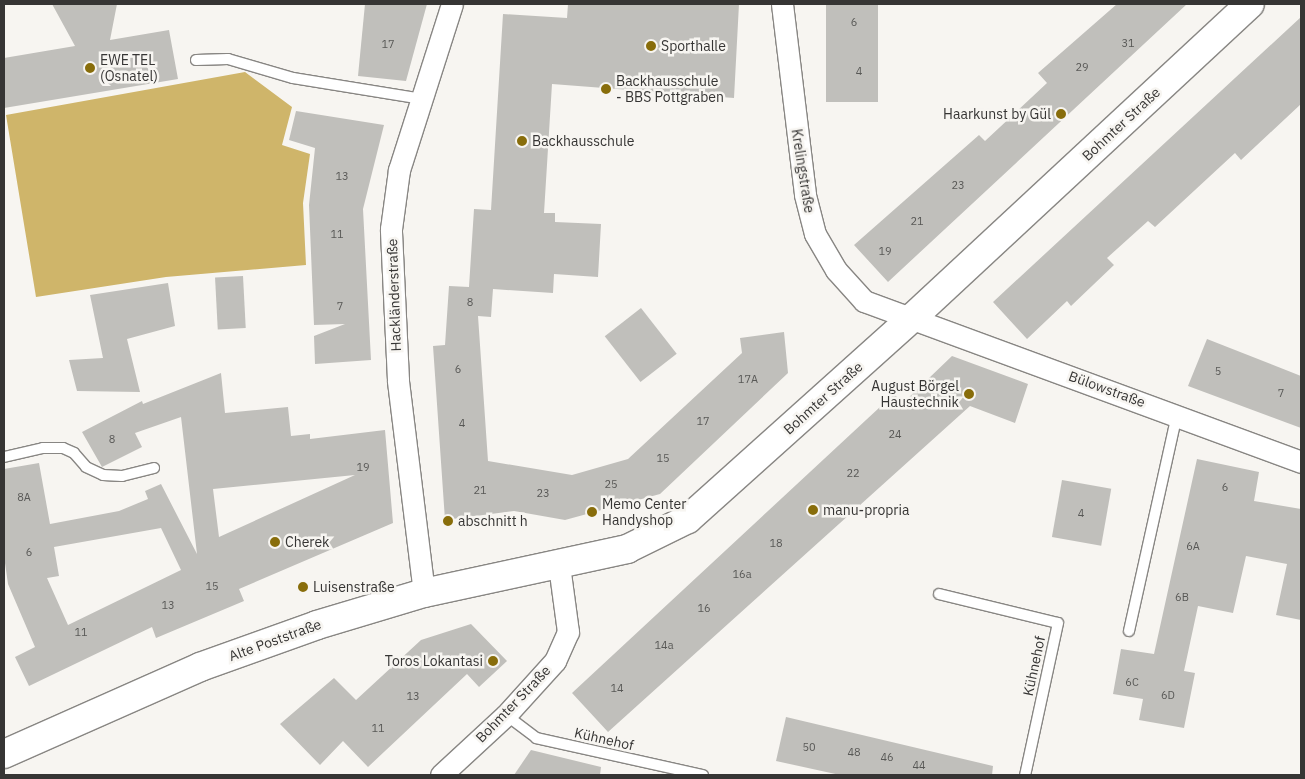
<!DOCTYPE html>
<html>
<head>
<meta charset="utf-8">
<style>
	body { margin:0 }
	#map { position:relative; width:1305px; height:779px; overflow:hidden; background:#f7f5f1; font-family:"IBM Plex Sans",sans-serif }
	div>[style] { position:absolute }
	.forest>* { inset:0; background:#cfb56a }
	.building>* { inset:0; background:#c0bfbb; transform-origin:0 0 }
	.roads { filter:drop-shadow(1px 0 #888683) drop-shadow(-1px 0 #888683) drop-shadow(0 1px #888683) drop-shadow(0 -1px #888683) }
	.service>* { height:10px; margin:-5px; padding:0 5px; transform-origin:5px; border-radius:5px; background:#fff }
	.minor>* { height:21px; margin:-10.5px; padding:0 10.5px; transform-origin:10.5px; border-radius:10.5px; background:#fff }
	.secondary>* { height:28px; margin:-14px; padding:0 14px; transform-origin:14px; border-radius:14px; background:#fff }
	.dots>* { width:14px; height:14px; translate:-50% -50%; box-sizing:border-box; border:2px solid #f7f5f1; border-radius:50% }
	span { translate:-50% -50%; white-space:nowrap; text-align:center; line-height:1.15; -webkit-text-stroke:5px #f7f5f1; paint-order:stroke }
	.number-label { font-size:11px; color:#585856 }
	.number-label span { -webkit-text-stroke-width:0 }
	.poi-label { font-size:14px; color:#363534 }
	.left { translate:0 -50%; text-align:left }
	.right { translate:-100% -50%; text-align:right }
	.street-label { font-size:14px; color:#363534 }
	.frame { position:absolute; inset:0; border:5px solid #363534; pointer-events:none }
</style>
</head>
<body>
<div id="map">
	<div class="forest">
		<div style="clip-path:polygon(245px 72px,292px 107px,282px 145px,310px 154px,303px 203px,306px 265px,166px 277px,36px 297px,6px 115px)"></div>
	</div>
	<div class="building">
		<div style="clip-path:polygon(52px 4px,117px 4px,110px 40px,169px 30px,178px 79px,4px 108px,4px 58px,75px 46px)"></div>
		<div style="clip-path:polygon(365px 4px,427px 4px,406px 81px,358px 76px)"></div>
		<div style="clip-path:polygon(568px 4px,739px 4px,734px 98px,552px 84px,544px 213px,555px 213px,555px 222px,601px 224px,598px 277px,554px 274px,553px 293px,493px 289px,491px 317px,478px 316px,488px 461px,572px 475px,628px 459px,742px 353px,740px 338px,784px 332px,788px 373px,660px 494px,565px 520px,514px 511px,445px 520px,433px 346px,445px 345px,449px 286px,469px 287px,474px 209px,491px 210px,503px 14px,567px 18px)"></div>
		<div style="left:826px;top:4px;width:52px;height:98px"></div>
		<div style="clip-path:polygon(1117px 4px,1187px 4px,888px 282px,854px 245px,979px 135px,985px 141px,1047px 83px,1038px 73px)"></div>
		<div style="clip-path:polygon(1301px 17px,1301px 104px,1241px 160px,1235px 153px,1155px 227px,1148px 221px,1107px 258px,1114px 265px,1071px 306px,1067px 301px,1027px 339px,993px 302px)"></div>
		<div style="clip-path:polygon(296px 111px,384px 125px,363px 209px,371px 360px,315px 364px,314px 336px,345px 324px,314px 325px,309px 205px,315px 148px,289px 140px)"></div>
		<div style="left:243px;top:276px;width:52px;height:28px;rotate:87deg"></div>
		<div style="clip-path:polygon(168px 283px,175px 326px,127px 339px,140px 392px,77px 391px,69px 360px,103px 358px,90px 295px)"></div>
		<div style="left:641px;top:308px;width:58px;height:46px;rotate:52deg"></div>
		<div style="clip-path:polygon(1207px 339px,1301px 376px,1301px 428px,1188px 386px)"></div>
		<div style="clip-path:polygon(952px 356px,1028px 384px,1015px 423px,970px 406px,608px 732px,572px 693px,894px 394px,903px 403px)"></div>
		<div style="clip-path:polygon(evenodd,221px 373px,225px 413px,288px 407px,291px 436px,310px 434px,310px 439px,385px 430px,393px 523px,239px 589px,244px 601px,156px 638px,152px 627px,29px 686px,15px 657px,35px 647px,8px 584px,4px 556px,4px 469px,39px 463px,50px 524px,119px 511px,148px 499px,145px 491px,161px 484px,197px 554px,181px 417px,135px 433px,142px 447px,102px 467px,82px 432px,142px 401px,143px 404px,221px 373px,355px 475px,219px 537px,213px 489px,355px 475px,221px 373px,161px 528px,181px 570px,68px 625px,47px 578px,59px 576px,54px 547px,161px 528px)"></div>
		<div style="clip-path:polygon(1197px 459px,1259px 472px,1254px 501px,1301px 509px,1301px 620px,1276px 615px,1287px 564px,1246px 556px,1233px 613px,1198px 606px,1184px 671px,1195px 673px,1184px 728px,1139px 720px,1143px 699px,1113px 694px,1121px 649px,1154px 654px)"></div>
		<div style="left:1062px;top:480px;width:50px;height:58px;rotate:10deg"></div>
		<div style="clip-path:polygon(471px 624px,507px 661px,479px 687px,467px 674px,368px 767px,343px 741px,320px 765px,280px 724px,334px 678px,356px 700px,421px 640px)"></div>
		<div style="clip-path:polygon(786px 717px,993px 766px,992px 775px,840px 775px,776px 761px)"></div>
		<div style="clip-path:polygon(531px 750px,601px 767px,600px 775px,514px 775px)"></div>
	</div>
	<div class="roads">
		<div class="service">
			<div style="left:196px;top:60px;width:32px;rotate:-2deg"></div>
			<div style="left:228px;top:59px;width:68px;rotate:16.3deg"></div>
			<div style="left:293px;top:78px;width:131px;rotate:9.2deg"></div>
			<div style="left:4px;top:457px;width:40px;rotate:-13deg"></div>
			<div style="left:43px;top:448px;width:20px"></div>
			<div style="left:63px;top:448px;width:12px;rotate:24deg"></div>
			<div style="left:74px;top:453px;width:18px;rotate:49deg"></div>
			<div style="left:86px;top:467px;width:19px;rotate:25deg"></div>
			<div style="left:103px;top:475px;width:19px;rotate:3deg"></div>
			<div style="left:122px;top:476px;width:33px;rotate:-14deg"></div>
			<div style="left:939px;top:594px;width:122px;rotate:13.7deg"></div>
			<div style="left:1058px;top:623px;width:156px;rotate:102.2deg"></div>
			<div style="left:1129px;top:631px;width:221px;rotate:-77.5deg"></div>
			<div style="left:506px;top:715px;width:38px;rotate:37deg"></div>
			<div style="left:536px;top:738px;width:171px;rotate:12.5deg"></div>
		</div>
		<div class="minor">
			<div style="left:782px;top:4px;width:192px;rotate:83.1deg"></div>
			<div style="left:805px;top:195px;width:40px;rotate:75.6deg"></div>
			<div style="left:815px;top:234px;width:42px;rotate:59.7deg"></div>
			<div style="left:836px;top:270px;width:42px;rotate:47.9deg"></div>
			<div style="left:864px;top:301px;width:466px;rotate:20.2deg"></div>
			<div style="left:424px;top:593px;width:215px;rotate:-97deg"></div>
			<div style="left:398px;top:380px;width:151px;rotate:-92.7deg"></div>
			<div style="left:391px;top:229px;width:60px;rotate:-82.3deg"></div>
			<div style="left:399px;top:170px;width:174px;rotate:-72.3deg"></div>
			<div style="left:441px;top:775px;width:88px;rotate:-42.7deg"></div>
			<div style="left:506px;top:715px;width:73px;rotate:-47.8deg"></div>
			<div style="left:555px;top:661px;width:32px;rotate:-66deg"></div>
			<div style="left:568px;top:632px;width:68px;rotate:-97.7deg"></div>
		</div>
		<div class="secondary">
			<div style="left:4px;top:754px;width:214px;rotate:-23.9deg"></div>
			<div style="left:200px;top:667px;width:124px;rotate:-19.7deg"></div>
			<div style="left:317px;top:625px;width:112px;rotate:-16.7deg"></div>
			<div style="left:424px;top:593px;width:208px;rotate:-12.2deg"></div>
			<div style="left:627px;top:549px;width:68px;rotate:-26.2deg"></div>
			<div style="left:688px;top:519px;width:301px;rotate:-41.9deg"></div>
			<div style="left:912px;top:318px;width:461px;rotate:-42.9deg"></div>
		</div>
	</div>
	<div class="dots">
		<div style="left:651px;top:46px;background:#886d0b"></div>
		<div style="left:90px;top:68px;background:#886d0b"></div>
		<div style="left:606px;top:89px;background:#886d0b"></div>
		<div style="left:1061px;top:114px;background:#886d0b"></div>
		<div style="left:522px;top:141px;background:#886d0b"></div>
		<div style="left:969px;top:394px;background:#886d0b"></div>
		<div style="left:813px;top:510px;background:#886d0b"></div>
		<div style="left:592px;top:512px;background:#886d0b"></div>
		<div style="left:448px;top:521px;background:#886d0b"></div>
		<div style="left:275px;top:542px;background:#886d0b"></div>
		<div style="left:303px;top:587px;background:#886d0b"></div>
		<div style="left:493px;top:661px;background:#886d0b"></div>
	</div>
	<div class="number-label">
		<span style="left:854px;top:22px">6</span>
		<span style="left:1128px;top:43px">31</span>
		<span style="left:388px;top:44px">17</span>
		<span style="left:1082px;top:67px">29</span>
		<span style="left:859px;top:71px">4</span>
		<span style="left:342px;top:176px">13</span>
		<span style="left:958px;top:185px">23</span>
		<span style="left:917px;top:221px">21</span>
		<span style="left:337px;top:234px">11</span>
		<span style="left:885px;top:251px">19</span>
		<span style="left:470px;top:302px">8</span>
		<span style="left:340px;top:306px">7</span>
		<span style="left:458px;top:369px">6</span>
		<span style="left:1218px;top:371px">5</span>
		<span style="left:748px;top:379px">17A</span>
		<span style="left:1281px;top:393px">7</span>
		<span style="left:703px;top:421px">17</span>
		<span style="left:462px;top:423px">4</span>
		<span style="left:895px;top:434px">24</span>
		<span style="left:112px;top:439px">8</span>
		<span style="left:663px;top:458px">15</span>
		<span style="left:363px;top:467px">19</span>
		<span style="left:853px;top:473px">22</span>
		<span style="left:611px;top:484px">25</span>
		<span style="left:1225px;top:487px">6</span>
		<span style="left:480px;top:490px">21</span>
		<span style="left:543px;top:493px">23</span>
		<span style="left:24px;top:497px">8A</span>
		<span style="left:1081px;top:513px">4</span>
		<span style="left:776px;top:543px">18</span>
		<span style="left:1193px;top:546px">6A</span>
		<span style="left:29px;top:552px">6</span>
		<span style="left:742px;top:574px">16a</span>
		<span style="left:212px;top:586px">15</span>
		<span style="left:1182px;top:597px">6B</span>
		<span style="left:168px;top:605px">13</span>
		<span style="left:704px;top:608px">16</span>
		<span style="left:81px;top:632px">11</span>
		<span style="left:664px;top:645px">14a</span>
		<span style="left:1132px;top:682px">6C</span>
		<span style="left:617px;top:688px">14</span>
		<span style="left:1168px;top:695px">6D</span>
		<span style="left:413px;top:696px">13</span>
		<span style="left:378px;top:728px">11</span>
		<span style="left:809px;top:747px">50</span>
		<span style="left:854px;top:752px">48</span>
		<span style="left:887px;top:757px">46</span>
		<span style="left:919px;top:765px">44</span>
	</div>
	<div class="poi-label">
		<span class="left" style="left:661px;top:46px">Sporthalle</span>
		<span class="left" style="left:100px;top:68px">EWE TEL<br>(Osnatel)</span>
		<span class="left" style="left:616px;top:89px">Backhausschule<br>- BBS Pottgraben</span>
		<span class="right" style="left:1051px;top:114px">Haarkunst by Gül</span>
		<span class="left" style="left:532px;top:141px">Backhausschule</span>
		<span class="right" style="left:959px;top:394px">August Börgel<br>Haustechnik</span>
		<span class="left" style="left:602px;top:512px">Memo Center<br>Handyshop</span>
		<span class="left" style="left:823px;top:510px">manu-propria</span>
		<span class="left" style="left:458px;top:521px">abschnitt h</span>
		<span class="left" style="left:285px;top:542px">Cherek</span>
		<span class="left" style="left:313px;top:587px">Luisenstraße</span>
		<span class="right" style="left:483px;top:661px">Toros Lokantasi</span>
	</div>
	<div class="street-label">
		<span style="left:1121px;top:124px;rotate:-43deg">Bohmter Straße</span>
		<span style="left:803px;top:171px;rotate:81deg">Krelingstraße</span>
		<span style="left:394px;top:295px;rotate:-92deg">Hackländerstraße</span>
		<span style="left:1107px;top:389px;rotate:20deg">Bülowstraße</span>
		<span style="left:823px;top:398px;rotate:-42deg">Bohmter Straße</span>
		<span style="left:275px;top:640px;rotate:-20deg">Alte Poststraße</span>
		<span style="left:1034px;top:666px;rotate:-78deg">Kühnehof</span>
		<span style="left:513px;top:704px;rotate:-46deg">Bohmter Straße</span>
		<span style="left:604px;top:739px;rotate:13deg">Kühnehof</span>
	</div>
	<div class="frame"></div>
</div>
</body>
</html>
